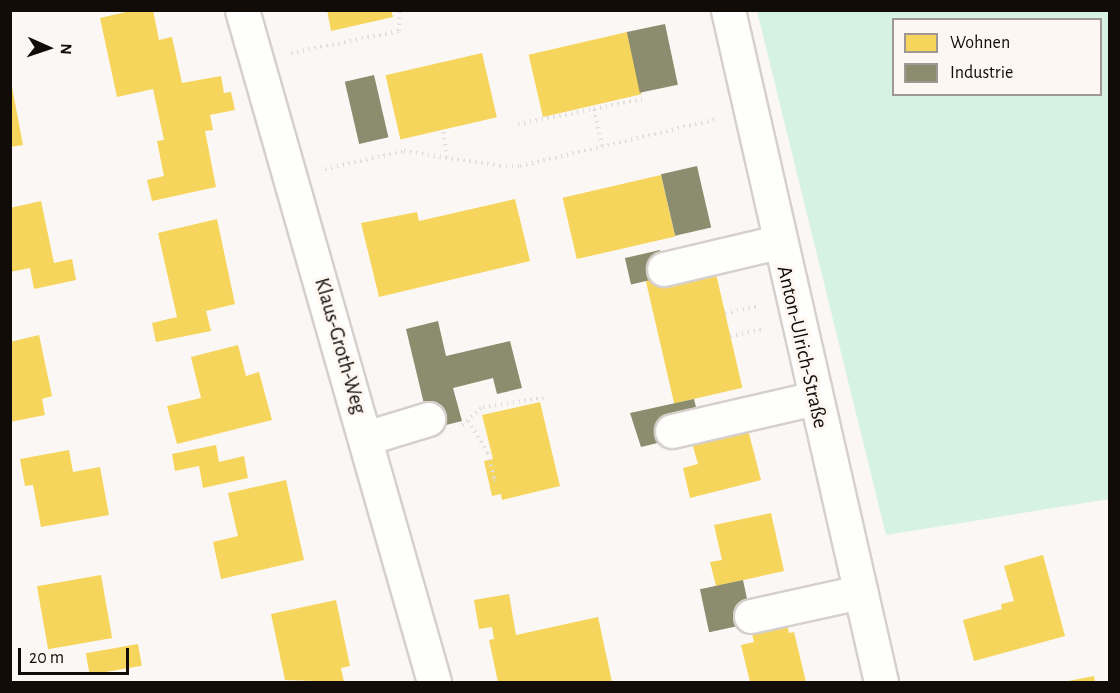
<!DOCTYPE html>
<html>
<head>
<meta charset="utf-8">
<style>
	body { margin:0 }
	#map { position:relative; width:1120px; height:693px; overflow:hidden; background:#fbf7f4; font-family:"Alegreya Sans",sans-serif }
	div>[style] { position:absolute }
	.green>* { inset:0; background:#d6f2e2 }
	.homes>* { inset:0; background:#f6d55c; transform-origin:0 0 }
	.industry>* { inset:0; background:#8c8c6e; transform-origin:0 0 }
	.path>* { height:4px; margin-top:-2px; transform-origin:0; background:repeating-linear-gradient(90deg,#e0dede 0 1.5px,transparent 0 6px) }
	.roads { filter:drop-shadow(2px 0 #d6d0cd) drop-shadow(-2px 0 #d6d0cd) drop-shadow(0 2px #d6d0cd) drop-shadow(0 -2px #d6d0cd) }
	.minor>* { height:33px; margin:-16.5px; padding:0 16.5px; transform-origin:16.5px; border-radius:16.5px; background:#fefefd }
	span { translate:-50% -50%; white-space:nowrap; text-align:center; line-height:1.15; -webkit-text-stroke:6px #fef6f1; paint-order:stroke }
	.street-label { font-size:21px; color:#120c08 }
	.frame { position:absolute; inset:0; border:12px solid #120c08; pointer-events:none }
	.legend { position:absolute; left:892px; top:18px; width:210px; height:78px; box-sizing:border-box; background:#fef6f1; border:2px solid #a09894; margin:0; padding:8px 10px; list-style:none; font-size:18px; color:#120c08 }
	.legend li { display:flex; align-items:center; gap:12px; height:30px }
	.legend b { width:30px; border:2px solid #a09894 }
	.north { position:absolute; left:18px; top:18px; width:60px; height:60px; -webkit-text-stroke:4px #fef6f1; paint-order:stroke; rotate:93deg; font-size:16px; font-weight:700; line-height:24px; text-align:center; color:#120c08 }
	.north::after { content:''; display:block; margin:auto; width:21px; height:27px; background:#120c08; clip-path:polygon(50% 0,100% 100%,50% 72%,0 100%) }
	.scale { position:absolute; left:18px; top:648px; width:111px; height:27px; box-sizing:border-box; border:3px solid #120c08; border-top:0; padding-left:8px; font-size:18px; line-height:21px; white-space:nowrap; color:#120c08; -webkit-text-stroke:4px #fef6f1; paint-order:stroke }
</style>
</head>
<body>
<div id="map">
	<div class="green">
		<div style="clip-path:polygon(evenodd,757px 11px,1109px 11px,1109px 499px,886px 535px,757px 11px,894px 20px,1100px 20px,1100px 94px,894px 94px,894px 20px)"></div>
	</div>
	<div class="homes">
		<div style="clip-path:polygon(135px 10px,153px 10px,159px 40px,172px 37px,182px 83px,221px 76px,224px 93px,231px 92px,235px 110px,210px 115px,213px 130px,205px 131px,216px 187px,152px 201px,147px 180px,164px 176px,157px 141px,164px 140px,153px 89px,117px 97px,100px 18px)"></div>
		<div style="clip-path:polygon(327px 10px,391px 10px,393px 17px,331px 31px)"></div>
		<div style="left:627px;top:32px;width:64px;height:101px;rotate:77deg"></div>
		<div style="left:482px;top:53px;width:66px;height:99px;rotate:77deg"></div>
		<div style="clip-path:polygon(12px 87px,23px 145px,10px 147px,10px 88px)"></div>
		<div style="left:661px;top:175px;width:63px;height:101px;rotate:77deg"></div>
		<div style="clip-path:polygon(515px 199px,530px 261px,379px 297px,361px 223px,417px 212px,419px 221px)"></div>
		<div style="clip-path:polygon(41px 201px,54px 263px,72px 259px,76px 280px,34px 289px,30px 268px,10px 272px,10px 208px)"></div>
		<div style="clip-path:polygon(217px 219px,235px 304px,206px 311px,211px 331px,156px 342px,152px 323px,177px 317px,158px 233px)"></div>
		<div style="left:714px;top:265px;width:126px;height:70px;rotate:77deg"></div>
		<div style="clip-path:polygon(39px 335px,52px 396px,42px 399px,45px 415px,10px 422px,10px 342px)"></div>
		<div style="clip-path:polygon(238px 345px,246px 376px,259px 372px,272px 420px,177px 444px,167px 406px,201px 398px,191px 357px)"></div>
		<div style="clip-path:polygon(540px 402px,560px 486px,502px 500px,501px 494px,492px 496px,484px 461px,493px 459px,482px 415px)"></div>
		<div style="clip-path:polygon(746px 422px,761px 480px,690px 498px,683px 468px,698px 464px,690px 436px)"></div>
		<div style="clip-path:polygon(216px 445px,219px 462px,244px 456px,248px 478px,203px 488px,199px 466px,175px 471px,172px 454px)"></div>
		<div style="clip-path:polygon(69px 450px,73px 472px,100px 467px,109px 515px,41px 527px,33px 485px,25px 486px,20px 459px)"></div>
		<div style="clip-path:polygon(286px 480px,304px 560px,221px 579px,213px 542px,238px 536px,228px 493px)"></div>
		<div style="clip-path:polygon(771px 513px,784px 571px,716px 586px,710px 562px,722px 560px,714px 525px)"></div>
		<div style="clip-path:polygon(1043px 555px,1065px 636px,974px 661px,963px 620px,1002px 609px,1001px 604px,1014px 601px,1004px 566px)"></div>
		<div style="left:101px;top:575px;width:64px;height:65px;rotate:80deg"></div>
		<div style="clip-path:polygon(509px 594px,516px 635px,598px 617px,612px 682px,498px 682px,489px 640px,494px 639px,492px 627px,479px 629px,474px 600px)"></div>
		<div style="clip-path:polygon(336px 600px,350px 666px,341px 668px,344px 682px,285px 680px,271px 614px)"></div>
		<div style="clip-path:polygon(786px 618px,789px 633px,794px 632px,806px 682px,750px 682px,741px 645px,754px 642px,750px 626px)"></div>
		<div style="left:138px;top:644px;width:22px;height:53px;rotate:80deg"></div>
		<div style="clip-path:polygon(1094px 676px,1095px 682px,1068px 682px,1068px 681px)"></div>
	</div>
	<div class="industry">
		<div style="left:665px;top:24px;width:62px;height:39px;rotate:78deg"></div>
		<div style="left:374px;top:75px;width:64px;height:30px;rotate:77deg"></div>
		<div style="left:697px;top:166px;width:63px;height:37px;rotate:77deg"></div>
		<div style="left:660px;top:250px;width:27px;height:36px;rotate:77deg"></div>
		<div style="clip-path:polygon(438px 321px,446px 356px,510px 341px,522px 388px,497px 394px,493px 378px,453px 388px,462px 421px,430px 429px,406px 329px)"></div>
		<div style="clip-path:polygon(694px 399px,698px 415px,674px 439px,641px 447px,630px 413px)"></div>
		<div style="left:743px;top:580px;width:44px;height:44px;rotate:78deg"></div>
	</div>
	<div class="path">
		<div style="left:291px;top:53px;width:110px;rotate:-11.5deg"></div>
		<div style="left:399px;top:31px;width:21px;rotate:-87deg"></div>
		<div style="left:518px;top:124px;width:77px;rotate:-11.2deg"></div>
		<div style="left:444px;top:132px;width:26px;rotate:83deg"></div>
		<div style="left:602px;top:146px;width:38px;rotate:-102deg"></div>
		<div style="left:594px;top:109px;width:49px;rotate:-11.8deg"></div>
		<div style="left:325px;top:169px;width:81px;rotate:-12.8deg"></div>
		<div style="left:404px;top:151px;width:97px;rotate:8.9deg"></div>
		<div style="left:500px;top:166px;width:20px"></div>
		<div style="left:520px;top:166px;width:203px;rotate:-13.4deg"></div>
		<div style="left:725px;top:313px;width:36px;rotate:-11deg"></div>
		<div style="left:730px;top:336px;width:36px;rotate:-11deg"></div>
		<div style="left:468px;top:421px;width:38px;rotate:58deg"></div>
		<div style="left:488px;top:453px;width:28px;rotate:77deg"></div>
		<div style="left:494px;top:480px;width:4px"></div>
		<div style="left:462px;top:425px;width:28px;rotate:-41deg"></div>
		<div style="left:483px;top:407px;width:61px;rotate:-8.5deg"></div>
	</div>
	<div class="roads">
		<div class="minor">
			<div style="left:242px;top:10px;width:699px;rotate:74.05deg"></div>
			<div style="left:728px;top:10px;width:689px;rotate:77.17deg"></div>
			<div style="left:664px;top:269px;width:117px;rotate:-13.3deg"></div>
			<div style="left:672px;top:431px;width:147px;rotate:-13deg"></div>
			<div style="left:366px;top:438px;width:65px;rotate:-17deg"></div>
			<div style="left:751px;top:616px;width:112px;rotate:-12.4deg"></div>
		</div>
	</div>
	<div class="street-label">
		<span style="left:340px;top:346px;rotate:74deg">Klaus-Groth-Weg</span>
		<span style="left:802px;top:347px;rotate:77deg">Anton-Ulrich-Straße</span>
	</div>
	<div class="frame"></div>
	<ul class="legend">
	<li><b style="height:16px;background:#f6d55c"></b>Wohnen</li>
	<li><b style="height:16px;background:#8c8c6e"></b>Industrie</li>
	</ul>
	<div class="north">N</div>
	<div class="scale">20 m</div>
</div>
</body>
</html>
